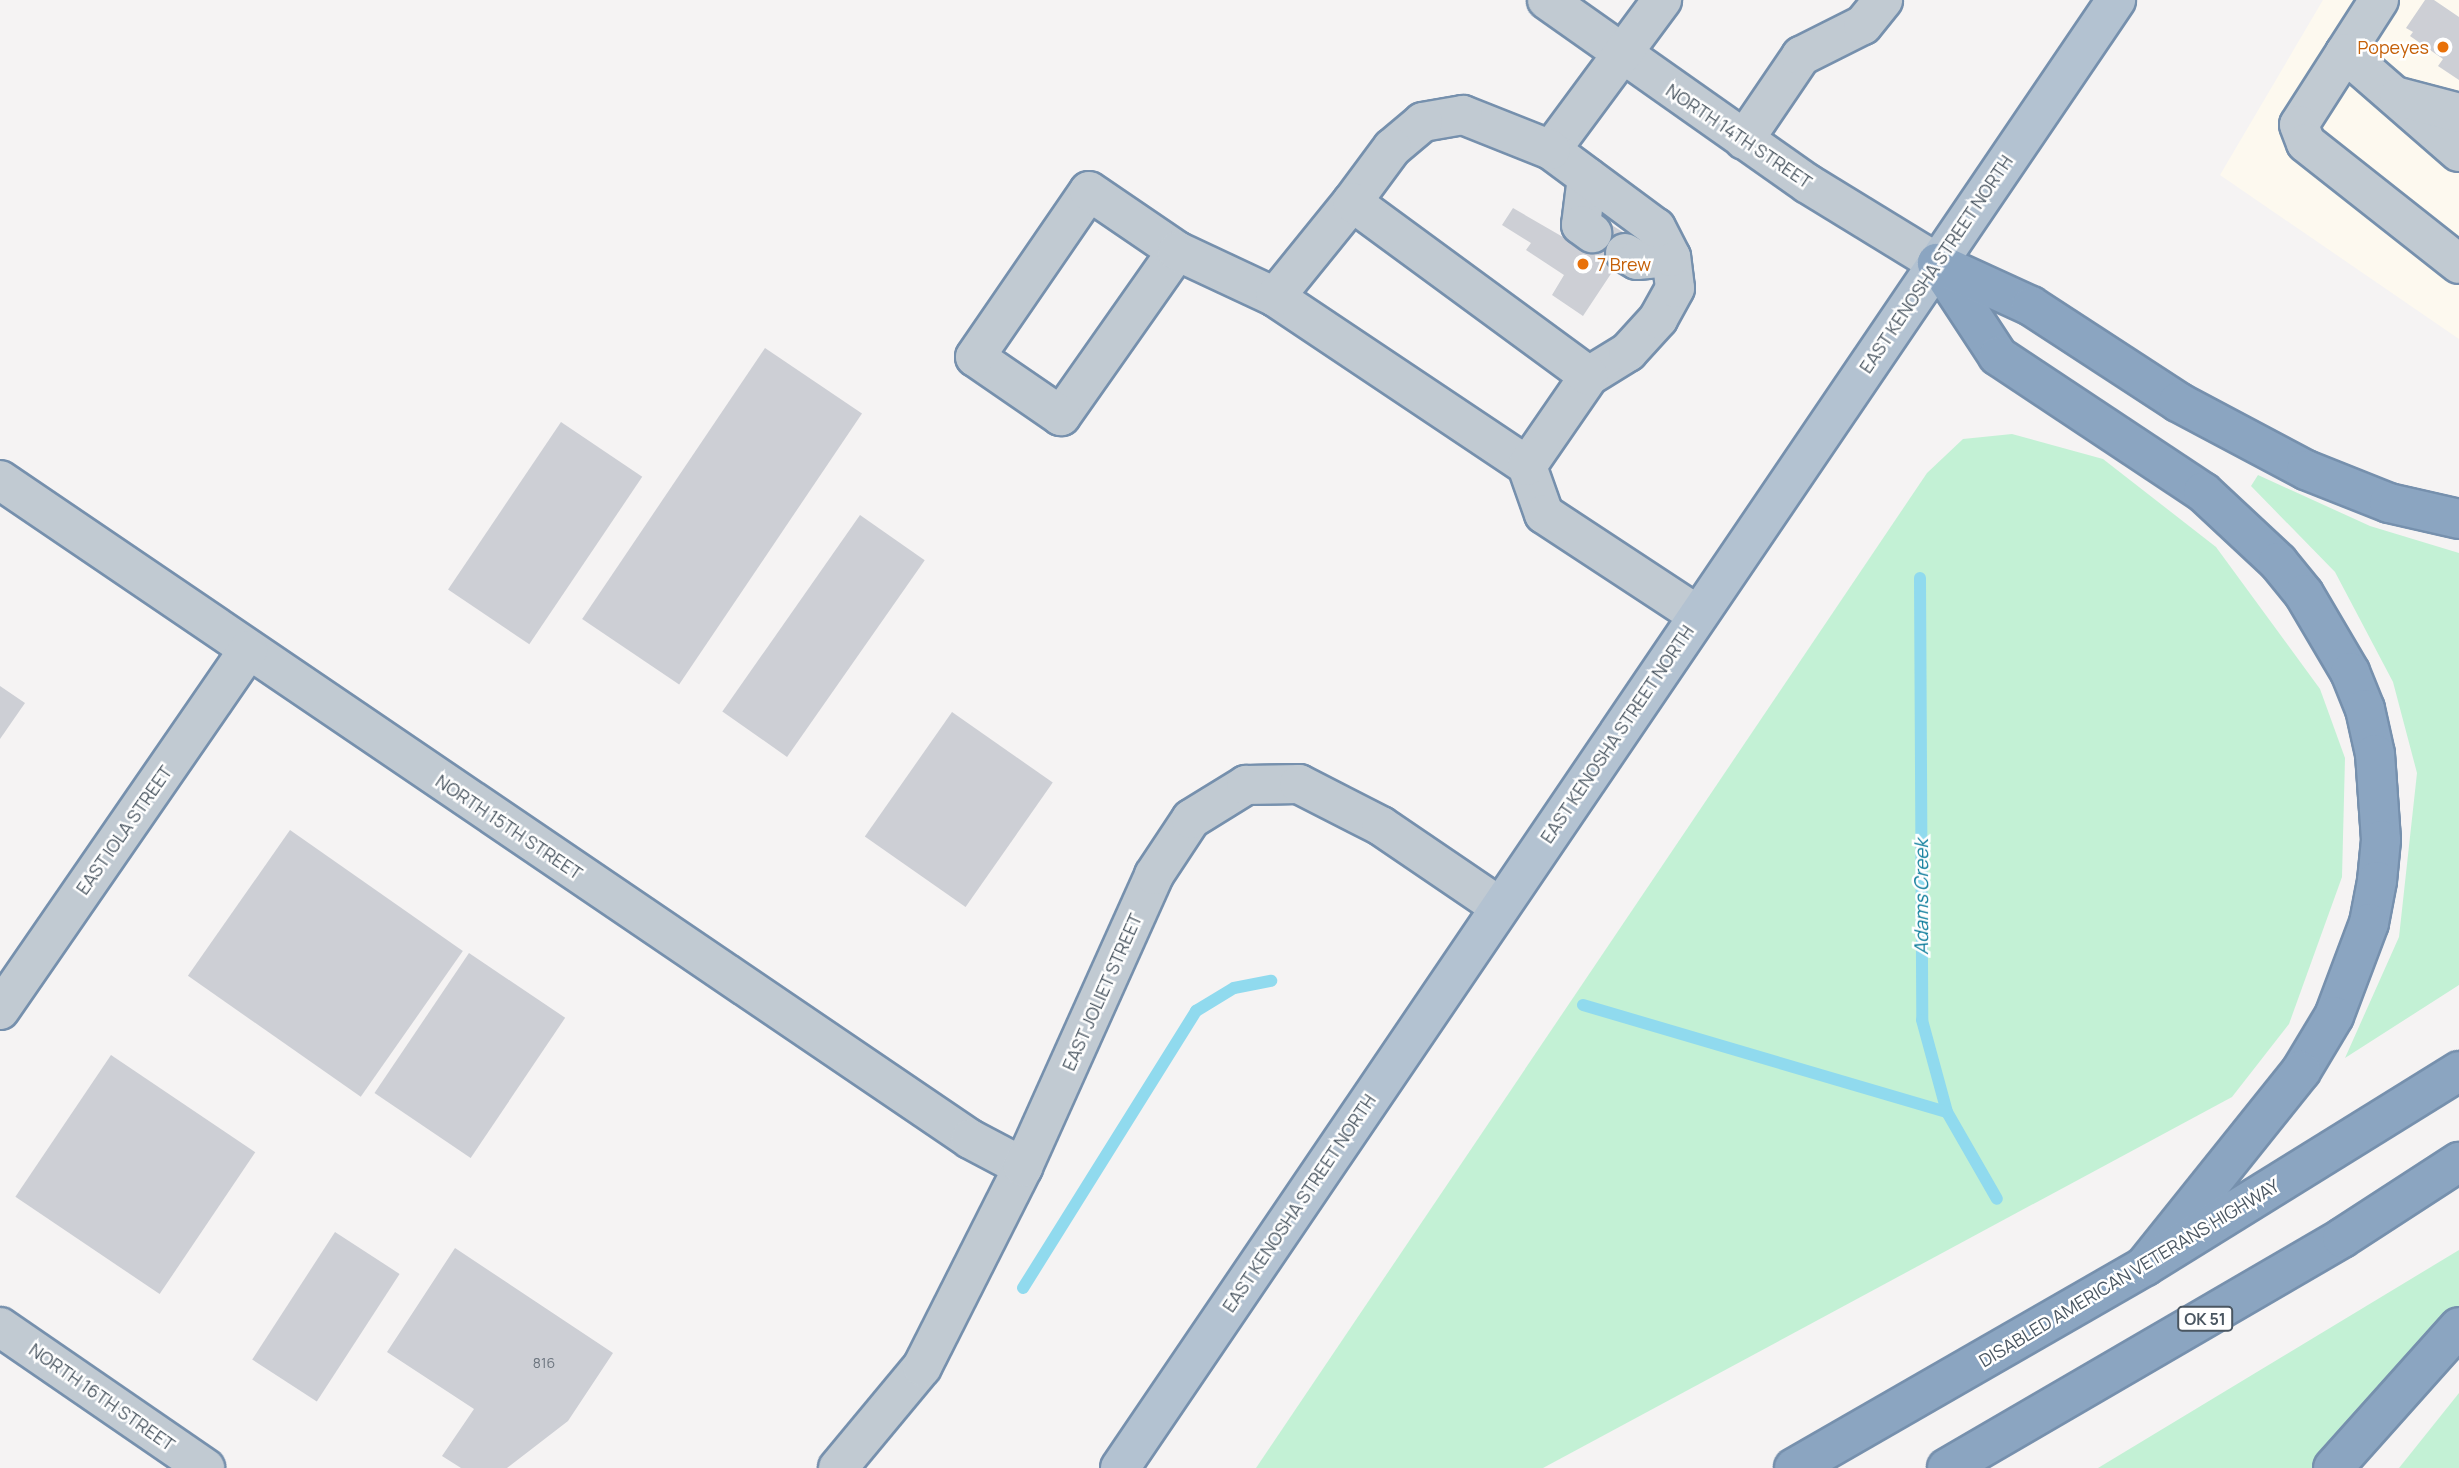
<!DOCTYPE html>
<html>
<head>
<meta charset="utf-8">
<style>
	body { margin:0 }
	#map { position:relative; width:2459px; height:1468px; overflow:hidden; background:#f5f3f3; font-family:Manrope,sans-serif }
	div>[style] { position:absolute }
	.commercial>* { inset:0; background:#fdf9ef }
	.green>* { inset:0; background:#c3f1d5 }
	.stream>* { height:12px; margin:-6px; padding:0 6px; transform-origin:6px; border-radius:6px; background:#90daee }
	.building>* { inset:0; background:#cdcfd5; transform-origin:0 0 }
	.roads { filter:drop-shadow(2px 0 #7690ad) drop-shadow(-2px 0 #7690ad) drop-shadow(0 2px #7690ad) drop-shadow(0 -2px #7690ad) }
	.minor>* { height:38px; margin:-19px; padding:0 19px; transform-origin:19px; border-radius:19px; background:#c1cad2 }
	.major>* { height:38px; margin:-19px; padding:0 19px; transform-origin:19px; border-radius:19px; background:#b3c2d1 }
	.highway>* { height:38px; margin:-19px; padding:0 19px; transform-origin:19px; border-radius:19px; background:#8ba5c1 }
	.dots>* { width:19px; height:19px; translate:-50% -50%; box-sizing:border-box; border:4px solid #fff; border-radius:50% }
	span { translate:-50% -50%; white-space:nowrap; text-align:center; line-height:1.15; -webkit-text-stroke:5px #fff; paint-order:stroke }
	.number-label { font-size:14px; color:#6b747e }
	.number-label span { -webkit-text-stroke-width:0 }
	.shield-label span { padding:2px 5px; background:#fff; border:2px solid; border-radius:5px; -webkit-text-stroke-width:0 }
	.shield-label { font-size:16px; color:#4a5661; font-weight:700 }
	.food-label { font-size:18px; color:#c56008 }
	.right { translate:-100% -50%; text-align:right }
	.left { translate:0 -50%; text-align:left }
	.street-label { font-size:18px; color:#4a5661 }
	.water-label { font-size:19px; color:#0c7c9b; font-style:italic }
</style>
</head>
<body>
<div id="map">
	<div class="commercial">
		<div style="clip-path:polygon(2323px 0,2459px 0,2459px 339px,2220px 175px)"></div>
	</div>
	<div class="green">
		<div style="clip-path:polygon(2012px 434px,2103px 459px,2216px 547px,2320px 689px,2345px 758px,2342px 877px,2289px 1024px,2232px 1097px,1543px 1468px,1256px 1468px,1927px 473px,1963px 439px)"></div>
		<div style="clip-path:polygon(2258px 475px,2370px 526px,2459px 553px,2459px 985px,2345px 1058px,2399px 937px,2417px 773px,2393px 682px,2335px 572px,2251px 486px)"></div>
		<div style="clip-path:polygon(2459px 1250px,2459px 1307px,2393px 1374px,2313px 1468px,2098px 1468px)"></div>
		<div style="clip-path:polygon(2459px 1393px,2459px 1468px,2399px 1468px)"></div>
	</div>
	<div class="stream">
		<div style="left:1920px;top:578px;width:442px;rotate:89.7deg"></div>
		<div style="left:1922px;top:1020px;width:95px;rotate:74.8deg"></div>
		<div style="left:1947px;top:1112px;width:100px;rotate:60.1deg"></div>
		<div style="left:1583px;top:1005px;width:379px;rotate:16.4deg"></div>
		<div style="left:1023px;top:1288px;width:327px;rotate:-58deg"></div>
		<div style="left:1196px;top:1011px;width:44px;rotate:-31.2deg"></div>
		<div style="left:1234px;top:988px;width:38px;rotate:-11deg"></div>
	</div>
	<div class="building">
		<div style="clip-path:polygon(2425px 0,2434px 0,2459px 17px,2459px 80px,2438px 66px,2443px 59px,2410px 36px,2413px 32px,2406px 28px)"></div>
		<div style="clip-path:polygon(1513px 208px,1582px 248px,1602px 219px,1634px 239px,1583px 316px,1552px 295px,1564px 275px,1526px 250px,1531px 243px,1502px 225px)"></div>
		<div style="left:765px;top:348px;width:117px;height:327px;rotate:34deg"></div>
		<div style="left:561px;top:422px;width:98px;height:202px;rotate:34deg"></div>
		<div style="left:860px;top:515px;width:79px;height:240px;rotate:35deg"></div>
		<div style="clip-path:polygon(0 686px,25px 703px,0 739px)"></div>
		<div style="left:952px;top:712px;width:123px;height:152px;rotate:35deg"></div>
		<div style="left:290px;top:830px;width:211px;height:178px;rotate:35deg"></div>
		<div style="left:469px;top:953px;width:116px;height:169px;rotate:34deg"></div>
		<div style="left:111px;top:1055px;width:174px;height:171px;rotate:34deg"></div>
		<div style="left:335px;top:1232px;width:77px;height:152px;rotate:33deg"></div>
		<div style="clip-path:polygon(455px 1248px,613px 1353px,568px 1421px,507px 1468px,461px 1468px,442px 1456px,474px 1409px,387px 1352px)"></div>
	</div>
	<div class="roads">
		<div class="minor">
			<div style="left:1547px;top:0;width:319px;rotate:35.2deg"></div>
			<div style="left:1808px;top:184px;width:151px;rotate:31.5deg"></div>
			<div style="left:2379px;top:0;width:63px;rotate:122.7deg"></div>
			<div style="left:2345px;top:53px;width:151px;rotate:41deg"></div>
			<div style="left:2345px;top:53px;width:85px;rotate:122.6deg"></div>
			<div style="left:2299px;top:125px;width:19px;rotate:69deg"></div>
			<div style="left:2306px;top:143px;width:195px;rotate:38.3deg"></div>
			<div style="left:2399px;top:97px;width:62px;rotate:14.9deg"></div>
			<div style="left:1744px;top:140px;width:102px;rotate:-55.8deg"></div>
			<div style="left:1801px;top:56px;width:69px;rotate:-26.6deg"></div>
			<div style="left:1863px;top:25px;width:32px;rotate:-51deg"></div>
			<div style="left:1551px;top:150px;width:187px;rotate:-53.5deg"></div>
			<div style="left:1587px;top:177px;width:48px;rotate:97.1deg"></div>
			<div style="left:1581px;top:225px;width:14px;rotate:36deg"></div>
			<div style="left:1177px;top:251px;width:202px;rotate:125.1deg"></div>
			<div style="left:1061px;top:416px;width:104px;rotate:-145.5deg"></div>
			<div style="left:975px;top:357px;width:201px;rotate:-55.5deg"></div>
			<div style="left:1089px;top:191px;width:107px;rotate:34.3deg"></div>
			<div style="left:1177px;top:251px;width:108px;rotate:25.1deg"></div>
			<div style="left:1275px;top:297px;width:303px;rotate:33.8deg"></div>
			<div style="left:1527px;top:466px;width:51px;rotate:70.5deg"></div>
			<div style="left:1544px;top:514px;width:184px;rotate:33.3deg"></div>
			<div style="left:1625px;top:253px;width:14px;rotate:30deg"></div>
			<div style="left:1637px;top:260px;width:34px;rotate:-5deg"></div>
			<div style="left:1275px;top:297px;width:122px;rotate:-51deg"></div>
			<div style="left:1527px;top:466px;width:109px;rotate:-55.4deg"></div>
			<div style="left:1589px;top:376px;width:46px;rotate:-31.6deg"></div>
			<div style="left:1628px;top:352px;width:45px;rotate:-47.7deg"></div>
			<div style="left:1658px;top:319px;width:35px;rotate:-61deg"></div>
			<div style="left:1675px;top:288px;width:31px;rotate:-97deg"></div>
			<div style="left:1671px;top:257px;width:33px;rotate:-117deg"></div>
			<div style="left:1656px;top:228px;width:131px;rotate:-143.4deg"></div>
			<div style="left:1551px;top:150px;width:95px;rotate:-158.3deg"></div>
			<div style="left:1463px;top:115px;width:41px;rotate:170.1deg"></div>
			<div style="left:1423px;top:122px;width:40px;rotate:140deg"></div>
			<div style="left:1392px;top:148px;width:67px;rotate:126.5deg"></div>
			<div style="left:1352px;top:202px;width:294px;rotate:36.3deg"></div>
			<div style="left:0;top:480px;width:1173px;rotate:34.19deg"></div>
			<div style="left:970px;top:1139px;width:60px;rotate:27.8deg"></div>
			<div style="left:0;top:1010px;width:437px;rotate:-55.4deg"></div>
			<div style="left:0;top:1327px;width:249px;rotate:34.5deg"></div>
			<div style="left:838px;top:1468px;width:131px;rotate:-50.3deg"></div>
			<div style="left:922px;top:1367px;width:224px;rotate:-63.2deg"></div>
			<div style="left:1023px;top:1167px;width:320px;rotate:-65.8deg"></div>
			<div style="left:1154px;top:875px;width:67px;rotate:-56.5deg"></div>
			<div style="left:1191px;top:819px;width:65px;rotate:-31.7deg"></div>
			<div style="left:1246px;top:785px;width:53px;rotate:-1.1deg"></div>
			<div style="left:1299px;top:784px;width:92px;rotate:27.1deg"></div>
			<div style="left:1381px;top:826px;width:144px;rotate:34.2deg"></div>
		</div>
		<div class="major">
			<div style="left:1120px;top:1468px;width:1774px;rotate:-55.84deg"></div>
		</div>
		<div class="highway">
			<div style="left:1937px;top:263px;width:111px;rotate:56.7deg"></div>
			<div style="left:1998px;top:356px;width:246px;rotate:33.6deg"></div>
			<div style="left:2203px;top:492px;width:103px;rotate:43deg"></div>
			<div style="left:2278px;top:562px;width:41px;rotate:50.9deg"></div>
			<div style="left:2304px;top:594px;width:91px;rotate:59.5deg"></div>
			<div style="left:2350px;top:672px;width:40px;rotate:68deg"></div>
			<div style="left:2365px;top:709px;width:46px;rotate:77.5deg"></div>
			<div style="left:2375px;top:754px;width:86px;rotate:86deg"></div>
			<div style="left:2381px;top:840px;width:41px;rotate:95.6deg"></div>
			<div style="left:2377px;top:881px;width:43px;rotate:100.8deg"></div>
			<div style="left:2369px;top:923px;width:99px;rotate:110.6deg"></div>
			<div style="left:2334px;top:1016px;width:64px;rotate:121deg"></div>
			<div style="left:2301px;top:1071px;width:250px;rotate:128.7deg"></div>
			<div style="left:1937px;top:263px;width:103px;rotate:24.6deg"></div>
			<div style="left:2031px;top:306px;width:176px;rotate:33.1deg"></div>
			<div style="left:2178px;top:402px;width:145px;rotate:28deg"></div>
			<div style="left:2306px;top:470px;width:89px;rotate:21.7deg"></div>
			<div style="left:2389px;top:503px;width:72px;rotate:12.9deg"></div>
			<div style="left:1794px;top:1468px;width:405px;rotate:-29.9deg"></div>
			<div style="left:2145px;top:1266px;width:370px;rotate:-31.8deg"></div>
			<div style="left:1947px;top:1468px;width:457px;rotate:-30.2deg"></div>
			<div style="left:2342px;top:1238px;width:140px;rotate:-33deg"></div>
			<div style="left:2333px;top:1468px;width:189px;rotate:-48.2deg"></div>
		</div>
	</div>
	<div class="dots">
		<div style="left:2443px;top:47px;background:#e8710a"></div>
		<div style="left:1583px;top:264px;background:#e8710a"></div>
	</div>
	<div class="number-label">
		<span style="left:544px;top:1363px">816</span>
	</div>
	<div class="shield-label">
		<span style="left:2205px;top:1319px">OK 51</span>
	</div>
	<div class="food-label">
		<span class="right" style="left:2429px;top:47px">Popeyes</span>
		<span class="left" style="left:1597px;top:264px">7 Brew</span>
	</div>
	<div class="street-label">
		<span style="left:1739px;top:136px;rotate:34deg">NORTH 14TH STREET</span>
		<span style="left:1936px;top:264px;rotate:-56deg">EAST KENOSHA STREET NORTH</span>
		<span style="left:1617px;top:734px;rotate:-56deg">EAST KENOSHA STREET NORTH</span>
		<span style="left:509px;top:827px;rotate:34deg">NORTH 15TH STREET</span>
		<span style="left:124px;top:830px;rotate:-55deg">EAST IOLA STREET</span>
		<span style="left:1102px;top:992px;rotate:-66deg">EAST JOLIET STREET</span>
		<span style="left:1299px;top:1203px;rotate:-56deg">EAST KENOSHA STREET NORTH</span>
		<span style="left:2129px;top:1273px;rotate:-31deg">DISABLED AMERICAN VETERANS HIGHWAY</span>
		<span style="left:102px;top:1397px;rotate:35deg">NORTH 16TH STREET</span>
	</div>
	<div class="water-label">
		<span style="left:1922px;top:897px;rotate:-90deg">Adams Creek</span>
	</div>
</div>
</body>
</html>
